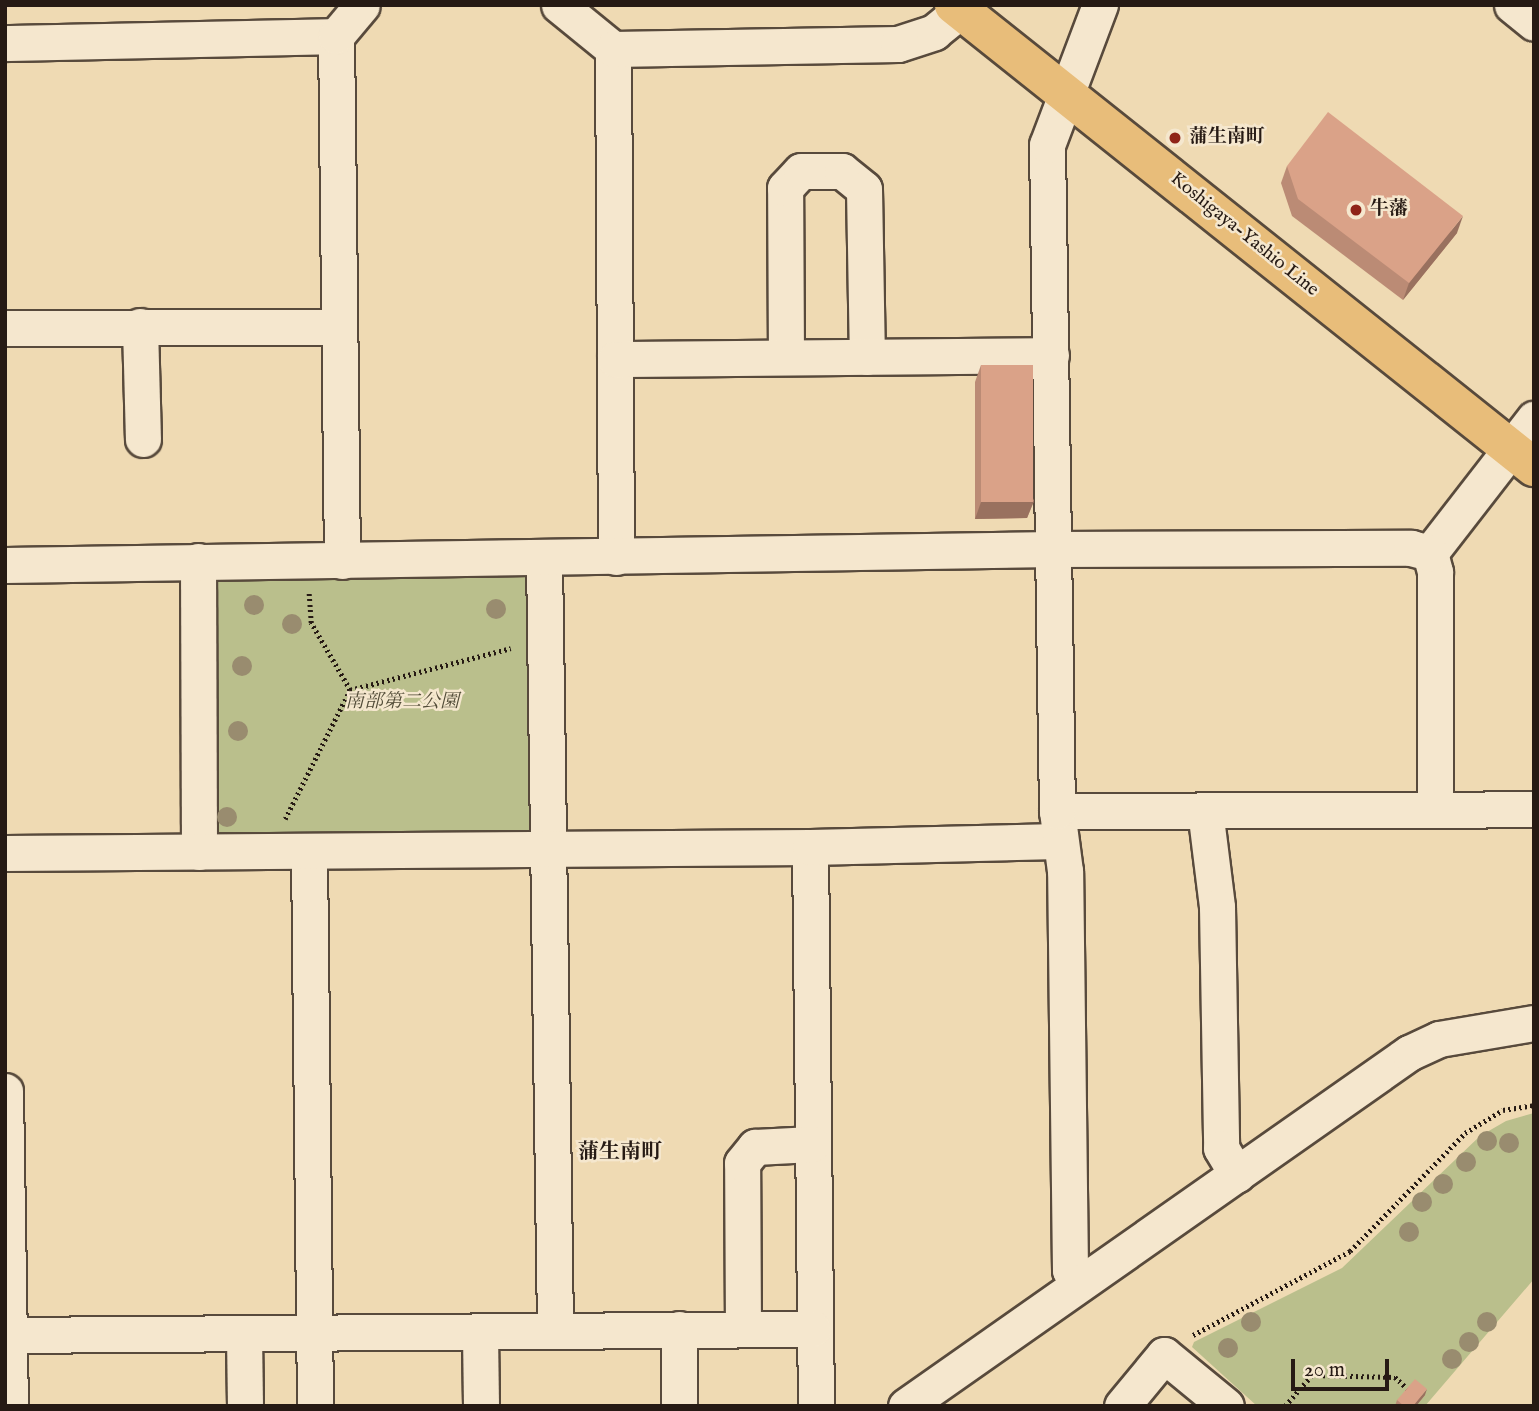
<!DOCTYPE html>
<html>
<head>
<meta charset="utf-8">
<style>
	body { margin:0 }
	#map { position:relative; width:1539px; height:1411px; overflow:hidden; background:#efdab3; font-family:"IM FELL English","Noto Serif JP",serif }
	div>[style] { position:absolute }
	.green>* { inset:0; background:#babf8c }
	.path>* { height:4.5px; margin-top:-2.25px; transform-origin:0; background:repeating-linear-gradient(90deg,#261a14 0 2px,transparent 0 5.5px) }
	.roads { filter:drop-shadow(2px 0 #584a3c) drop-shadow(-2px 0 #584a3c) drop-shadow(0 2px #584a3c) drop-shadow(0 -2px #584a3c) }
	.minor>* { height:35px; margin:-17.5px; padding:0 17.5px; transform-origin:17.5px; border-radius:17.5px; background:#f5e7ce }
	.major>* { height:38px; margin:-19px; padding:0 19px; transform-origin:19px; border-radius:19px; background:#e8bd7a }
	.trees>* { width:20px; height:20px; margin:-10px; border-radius:50%; background:#998c6f }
	.wall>* { inset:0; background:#bb8b75 }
	.shaded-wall>* { inset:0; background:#99715f }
	.building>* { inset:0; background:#daa288; transform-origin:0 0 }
	.dots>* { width:19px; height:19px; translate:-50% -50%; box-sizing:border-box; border:4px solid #f5e7ce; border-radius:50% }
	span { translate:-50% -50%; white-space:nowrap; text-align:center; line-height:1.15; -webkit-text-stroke:5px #f5e7ce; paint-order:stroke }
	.poi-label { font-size:19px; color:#261a14; font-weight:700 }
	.left { translate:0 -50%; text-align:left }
	.street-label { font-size:19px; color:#261a14 }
	.park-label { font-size:19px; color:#524c38; font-style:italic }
	.neighbourhood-label { font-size:21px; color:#261a14; font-weight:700 }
	.frame { position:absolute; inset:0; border:7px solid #261a14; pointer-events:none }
	.scale { position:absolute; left:1291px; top:1359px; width:98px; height:32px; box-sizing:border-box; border:4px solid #261a14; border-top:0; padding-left:9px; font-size:21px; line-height:24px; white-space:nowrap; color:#261a14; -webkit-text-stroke:5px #f5e7ce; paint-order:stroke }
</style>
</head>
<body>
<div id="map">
	<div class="green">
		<div style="clip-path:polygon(532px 571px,538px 837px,219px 833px,211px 818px,212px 572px)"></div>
		<div style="clip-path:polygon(1534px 1113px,1534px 1279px,1425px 1406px,1257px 1406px,1192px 1347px,1194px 1342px,1342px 1268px,1480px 1136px,1506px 1121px)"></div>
	</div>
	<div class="path">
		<div style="left:350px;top:690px;width:166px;rotate:-14.6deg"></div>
		<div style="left:285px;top:819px;width:144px;rotate:-63.3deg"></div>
		<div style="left:350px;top:690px;width:78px;rotate:-120.2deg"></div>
		<div style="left:311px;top:623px;width:31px;rotate:-94deg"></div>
		<div style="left:1193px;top:1335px;width:178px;rotate:-28.1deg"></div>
		<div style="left:1350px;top:1251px;width:165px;rotate:-45.7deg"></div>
		<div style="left:1465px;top:1133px;width:44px;rotate:-31.2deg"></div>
		<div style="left:1503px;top:1110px;width:31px;rotate:-9deg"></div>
		<div style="left:1285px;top:1406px;width:41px;rotate:-48.9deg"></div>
		<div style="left:1312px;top:1375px;width:83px;rotate:1.4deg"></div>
		<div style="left:1395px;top:1377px;width:18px;rotate:43deg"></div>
	</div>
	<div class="roads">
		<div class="minor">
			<div style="left:559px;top:5px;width:70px;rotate:39.2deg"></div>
			<div style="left:613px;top:49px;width:508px;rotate:89.66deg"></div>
			<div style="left:1512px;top:5px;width:28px;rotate:39deg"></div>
			<div style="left:5px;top:43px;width:331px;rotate:-1.2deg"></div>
			<div style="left:613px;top:49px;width:285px;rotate:-1deg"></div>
			<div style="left:898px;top:44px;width:38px;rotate:-18deg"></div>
			<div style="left:934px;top:32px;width:35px;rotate:-39deg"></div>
			<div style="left:140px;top:326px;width:113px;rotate:88.5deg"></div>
			<div style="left:5px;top:328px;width:334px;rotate:-0.2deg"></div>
			<div style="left:786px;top:357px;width:169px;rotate:-90.3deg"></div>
			<div style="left:785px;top:188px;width:23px;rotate:-47deg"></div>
			<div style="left:801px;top:171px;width:41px"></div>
			<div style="left:842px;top:171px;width:28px;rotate:39deg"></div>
			<div style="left:864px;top:189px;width:168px;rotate:89deg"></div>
			<div style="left:615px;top:359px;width:436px;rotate:-0.5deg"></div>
			<div style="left:1430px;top:553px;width:20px;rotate:75deg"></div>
			<div style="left:1435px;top:572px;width:237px;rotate:90deg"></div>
			<div style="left:1430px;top:553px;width:170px;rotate:-52.2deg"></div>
			<div style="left:544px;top:558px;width:772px;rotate:89.18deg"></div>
			<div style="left:198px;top:561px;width:291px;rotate:89.8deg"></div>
			<div style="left:342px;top:561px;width:525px;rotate:-90.65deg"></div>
			<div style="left:336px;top:36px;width:40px;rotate:-50deg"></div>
			<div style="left:5px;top:565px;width:1048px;rotate:-0.87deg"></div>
			<div style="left:1053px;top:549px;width:358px;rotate:-0.2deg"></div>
			<div style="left:1411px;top:548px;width:20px;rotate:15deg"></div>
			<div style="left:1205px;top:810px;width:98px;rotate:82.9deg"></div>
			<div style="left:1217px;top:907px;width:241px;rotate:89deg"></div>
			<div style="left:1221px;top:1148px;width:31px;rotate:59deg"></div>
			<div style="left:1057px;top:811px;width:477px;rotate:-0.2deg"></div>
			<div style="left:810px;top:847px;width:559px;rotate:89.39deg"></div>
			<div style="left:309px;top:852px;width:554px;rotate:89.38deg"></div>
			<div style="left:5px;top:853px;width:805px;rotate:-0.43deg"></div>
			<div style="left:810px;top:847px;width:248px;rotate:-1.4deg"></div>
			<div style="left:5px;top:1091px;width:315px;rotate:89.1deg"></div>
			<div style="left:1078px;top:1283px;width:15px;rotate:-122deg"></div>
			<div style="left:1070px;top:1270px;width:399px;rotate:-90.7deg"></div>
			<div style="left:1065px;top:871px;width:61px;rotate:-97.6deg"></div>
			<div style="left:1057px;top:811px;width:666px;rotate:-90.86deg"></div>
			<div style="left:1047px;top:145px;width:150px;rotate:-69.3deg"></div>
			<div style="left:679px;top:1329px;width:77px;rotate:90deg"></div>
			<div style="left:743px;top:1329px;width:166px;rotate:-90.3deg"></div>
			<div style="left:742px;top:1163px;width:21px;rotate:-51deg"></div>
			<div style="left:755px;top:1147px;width:57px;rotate:-3deg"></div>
			<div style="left:480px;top:1333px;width:73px;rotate:89.2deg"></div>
			<div style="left:244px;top:1334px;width:72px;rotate:89.2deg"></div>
			<div style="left:5px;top:1335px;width:808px;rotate:-0.43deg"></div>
			<div style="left:906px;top:1406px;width:615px;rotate:-35.06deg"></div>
			<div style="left:1409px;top:1053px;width:33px;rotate:-25deg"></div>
			<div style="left:1439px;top:1039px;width:96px;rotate:-9.6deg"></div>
			<div style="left:1122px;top:1406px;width:66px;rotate:-50.5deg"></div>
			<div style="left:1164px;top:1355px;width:80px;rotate:39.4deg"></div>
		</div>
		<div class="major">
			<div style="left:954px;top:5px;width:742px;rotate:38.54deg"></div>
		</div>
	</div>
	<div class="trees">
		<div style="left:254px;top:605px"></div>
		<div style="left:496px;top:609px"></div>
		<div style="left:292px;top:624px"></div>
		<div style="left:242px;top:666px"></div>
		<div style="left:238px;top:731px"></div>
		<div style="left:227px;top:817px"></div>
		<div style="left:1487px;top:1141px"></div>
		<div style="left:1509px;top:1143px"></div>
		<div style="left:1466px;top:1162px"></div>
		<div style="left:1443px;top:1184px"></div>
		<div style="left:1422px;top:1202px"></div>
		<div style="left:1409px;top:1232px"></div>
		<div style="left:1251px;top:1322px"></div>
		<div style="left:1487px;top:1322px"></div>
		<div style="left:1469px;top:1342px"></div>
		<div style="left:1228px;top:1348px"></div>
		<div style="left:1452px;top:1359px"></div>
	</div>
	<div class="wall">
		<div style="clip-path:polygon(1287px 166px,1457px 233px,1403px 300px,1292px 216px,1281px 183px)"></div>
		<div style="clip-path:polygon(981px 365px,1034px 501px,1027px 518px,975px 519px,975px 382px)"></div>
		<div style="clip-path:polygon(1425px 1395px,1416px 1406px,1395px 1406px,1397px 1400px)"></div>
	</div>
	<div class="shaded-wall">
		<div style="clip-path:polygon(1463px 216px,1457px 233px,1403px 300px,1409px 283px)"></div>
		<div style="clip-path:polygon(1034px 501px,1027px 518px,975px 519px,981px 502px)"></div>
		<div style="clip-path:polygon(1427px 1389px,1425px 1395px,1416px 1406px,1413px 1406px)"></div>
	</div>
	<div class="building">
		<div style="clip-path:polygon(1328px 112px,1463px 216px,1409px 283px,1298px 199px,1287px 166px)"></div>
		<div style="left:981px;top:365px;width:52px;height:137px"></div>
		<div style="clip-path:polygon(1415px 1379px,1427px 1389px,1413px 1406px,1404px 1406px,1397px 1400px)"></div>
	</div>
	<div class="dots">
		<div style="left:1175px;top:138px;background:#8f2418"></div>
		<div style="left:1356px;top:210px;background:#8f2418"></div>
	</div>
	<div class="poi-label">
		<span class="left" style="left:1189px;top:138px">蒲生南町</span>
		<span class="left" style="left:1370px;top:210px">牛藩</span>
	</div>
	<div class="street-label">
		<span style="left:1244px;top:235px;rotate:39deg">Koshigaya-Yashio Line</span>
	</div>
	<div class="park-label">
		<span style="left:402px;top:703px">南部第二公園</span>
	</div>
	<div class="neighbourhood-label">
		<span style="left:620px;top:1153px">蒲生南町</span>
	</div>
	<div class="frame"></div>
	<div class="scale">20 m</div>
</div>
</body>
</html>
